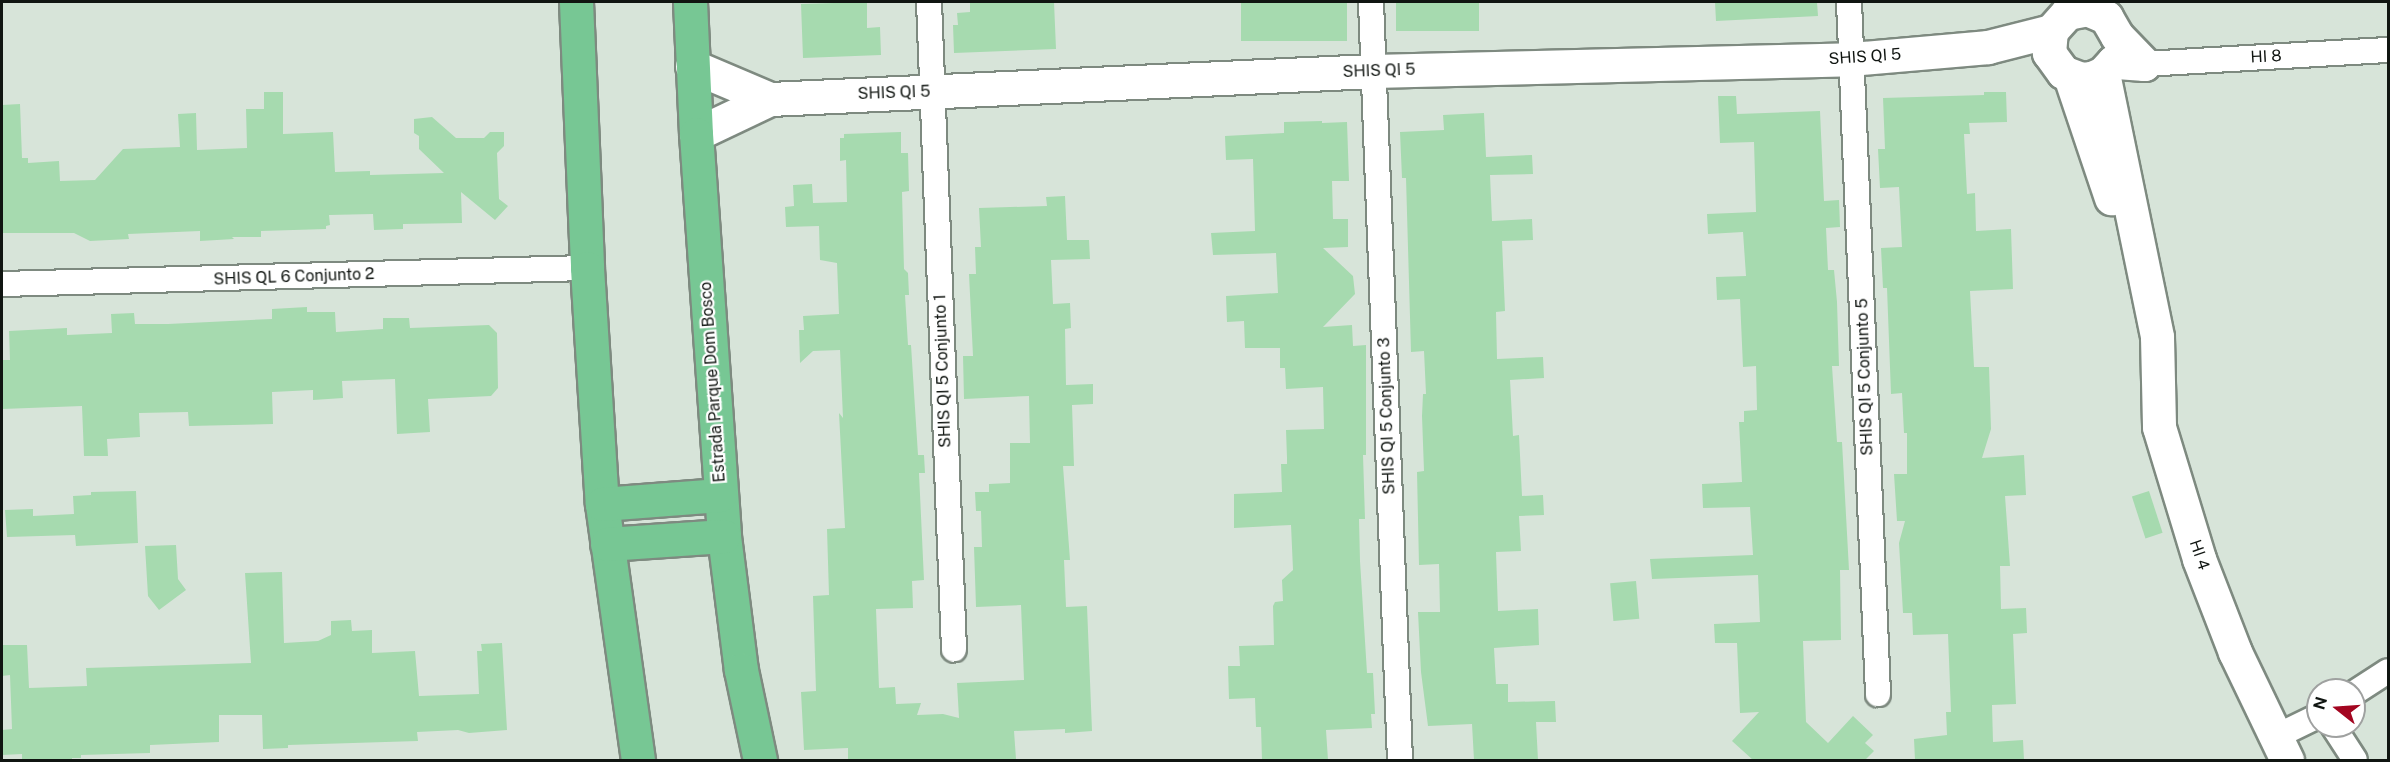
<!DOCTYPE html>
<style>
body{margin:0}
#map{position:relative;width:2390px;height:762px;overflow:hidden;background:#d7e4d9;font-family:"Public Sans",sans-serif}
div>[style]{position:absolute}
.building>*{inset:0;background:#a6daaf;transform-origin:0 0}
.roads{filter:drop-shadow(2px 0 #7e8a80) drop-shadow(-2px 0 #7e8a80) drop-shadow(0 2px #7e8a80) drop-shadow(0 -2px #7e8a80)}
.street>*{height:24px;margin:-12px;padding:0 12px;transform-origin:12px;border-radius:12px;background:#fff}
.secondary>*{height:33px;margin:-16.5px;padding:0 16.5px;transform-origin:16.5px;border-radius:16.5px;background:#fff}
.primary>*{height:33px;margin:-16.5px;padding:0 16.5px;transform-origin:16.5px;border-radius:16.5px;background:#77c794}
span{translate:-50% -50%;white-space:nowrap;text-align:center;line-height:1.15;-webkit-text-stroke:4.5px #fff;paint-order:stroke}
.street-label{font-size:16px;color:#101511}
.frame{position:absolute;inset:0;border:3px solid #101511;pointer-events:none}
.north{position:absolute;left:2306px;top:678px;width:60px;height:60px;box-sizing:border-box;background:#fff;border:2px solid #9fa1a0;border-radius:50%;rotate:287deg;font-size:16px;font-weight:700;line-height:24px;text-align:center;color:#101511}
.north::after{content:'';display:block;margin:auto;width:21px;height:27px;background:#a30520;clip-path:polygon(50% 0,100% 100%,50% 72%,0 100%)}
</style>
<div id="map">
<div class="building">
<i style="clip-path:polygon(867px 2px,867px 28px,880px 27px,881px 55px,803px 58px,801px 4px)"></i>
<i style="clip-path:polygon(970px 2px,1054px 2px,1056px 49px,954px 53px,953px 25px,958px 25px,957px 13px,970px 12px)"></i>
<i style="left:1241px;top:2px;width:106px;height:39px"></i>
<i style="left:1396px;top:2px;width:83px;height:29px"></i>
<i style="clip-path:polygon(1715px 2px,1817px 2px,1818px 16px,1716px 21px)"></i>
<i style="clip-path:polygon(264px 92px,283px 92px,283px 134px,333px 132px,335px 172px,370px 171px,370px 175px,444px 173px,419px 149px,419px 136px,414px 133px,414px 119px,432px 117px,456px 138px,484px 138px,490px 132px,504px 132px,504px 146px,497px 153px,499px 199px,508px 206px,495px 220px,461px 192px,462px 223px,403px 224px,403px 229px,374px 230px,373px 214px,329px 215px,330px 225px,326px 226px,326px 229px,261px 231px,261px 237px,232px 237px,234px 239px,200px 241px,200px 231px,128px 234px,129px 239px,90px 241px,74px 233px,2px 233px,2px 105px,20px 104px,22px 158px,28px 158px,28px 163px,59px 161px,60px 181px,95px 180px,123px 149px,180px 147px,178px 114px,196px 113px,197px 150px,247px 148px,246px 109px,264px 109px)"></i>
<i style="clip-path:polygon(1984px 92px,2006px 92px,2007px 122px,1969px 123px,1970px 134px,1964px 134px,1967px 194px,1975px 193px,1976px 231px,2011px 229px,2013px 289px,1970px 291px,1974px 367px,1989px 367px,1991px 429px,1982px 458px,2024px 455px,2026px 495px,2005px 496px,2010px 566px,2000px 566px,2001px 609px,2026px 608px,2027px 633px,2013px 634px,2016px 704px,1992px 705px,1993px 742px,2023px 740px,2024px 760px,1915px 760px,1914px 739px,1947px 735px,1946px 712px,1951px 712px,1948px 634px,1913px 635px,1912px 613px,1903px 613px,1899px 543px,1905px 521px,1897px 521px,1894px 474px,1907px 474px,1907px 433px,1904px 433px,1902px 393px,1891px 394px,1887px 288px,1883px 288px,1881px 248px,1902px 247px,1899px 187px,1880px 188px,1878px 149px,1885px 149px,1883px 98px,1984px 95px)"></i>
<i style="clip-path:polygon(1718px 96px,1736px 96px,1737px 114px,1820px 111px,1824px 201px,1839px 200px,1840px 227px,1826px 228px,1828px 270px,1834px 270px,1837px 302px,1839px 366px,1832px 366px,1837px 442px,1842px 442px,1849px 570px,1840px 570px,1841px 640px,1803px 641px,1806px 722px,1828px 743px,1853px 716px,1873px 735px,1865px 743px,1874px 751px,1865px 760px,1753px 760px,1732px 741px,1759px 712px,1740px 713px,1737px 643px,1715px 643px,1714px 624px,1760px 622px,1758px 575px,1652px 579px,1650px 559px,1753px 555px,1750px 507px,1703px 508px,1702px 484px,1742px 482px,1739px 422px,1744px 422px,1744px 411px,1757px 410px,1756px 366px,1743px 367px,1740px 299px,1717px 300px,1716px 277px,1746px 276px,1743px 232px,1708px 234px,1707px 214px,1756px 212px,1754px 142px,1720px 143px)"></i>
<i style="clip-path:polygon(1484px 113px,1486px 157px,1532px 155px,1533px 174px,1490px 175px,1492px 221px,1532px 219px,1533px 240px,1502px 241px,1505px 311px,1496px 312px,1497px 359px,1543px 357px,1544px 378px,1510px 380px,1513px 436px,1519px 435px,1522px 496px,1543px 495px,1544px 515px,1519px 516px,1521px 551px,1496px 552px,1498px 611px,1538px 609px,1539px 645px,1494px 648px,1496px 684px,1508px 684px,1508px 702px,1555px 701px,1556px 722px,1536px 722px,1538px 760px,1474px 760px,1472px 724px,1428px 726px,1421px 672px,1418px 612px,1440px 612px,1439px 564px,1419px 565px,1417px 472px,1424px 471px,1422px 416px,1423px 394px,1426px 394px,1424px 351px,1411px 352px,1406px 178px,1402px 178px,1400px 132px,1444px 130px,1443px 115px)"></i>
<i style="clip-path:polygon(1322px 121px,1322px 123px,1347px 122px,1349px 181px,1332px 181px,1333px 219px,1348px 219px,1348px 247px,1323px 248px,1353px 276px,1355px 294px,1323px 327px,1352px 325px,1353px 346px,1366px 345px,1366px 455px,1363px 455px,1365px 519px,1359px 519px,1360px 561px,1367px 673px,1373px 673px,1375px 714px,1371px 714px,1372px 728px,1326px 730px,1328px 760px,1262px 760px,1261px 727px,1256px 727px,1255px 698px,1229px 699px,1228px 666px,1240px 666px,1239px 646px,1274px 645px,1273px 606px,1275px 602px,1283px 601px,1282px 580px,1293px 570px,1291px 525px,1234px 528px,1234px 494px,1282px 492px,1281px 464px,1287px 464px,1287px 458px,1286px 430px,1324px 429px,1323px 387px,1286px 389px,1285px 368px,1280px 368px,1280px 348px,1245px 348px,1244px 321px,1227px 322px,1226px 296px,1278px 293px,1276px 253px,1213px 255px,1211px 233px,1255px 231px,1253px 159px,1226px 160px,1225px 136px,1284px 133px,1284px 122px)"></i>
<i style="clip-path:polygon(901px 132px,901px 153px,908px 153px,909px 191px,902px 192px,904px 269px,908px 273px,909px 295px,905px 295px,908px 345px,911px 345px,918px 455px,924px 455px,925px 473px,919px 473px,924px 580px,912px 581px,913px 608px,876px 609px,879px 688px,895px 687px,896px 704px,921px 703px,917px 715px,943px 714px,959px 718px,957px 683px,1024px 680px,1021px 605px,976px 607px,974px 547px,982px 547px,981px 511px,976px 511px,975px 492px,989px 492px,989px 484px,1010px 483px,1010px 443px,1030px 443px,1029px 396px,964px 399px,963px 356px,973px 356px,969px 274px,976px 274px,975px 247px,981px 247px,979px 208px,1047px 206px,1046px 197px,1065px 196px,1067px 240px,1089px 240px,1090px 259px,1051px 260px,1053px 304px,1070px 303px,1071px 328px,1065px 329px,1066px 385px,1093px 384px,1093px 404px,1072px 405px,1074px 466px,1063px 466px,1070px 560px,1064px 560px,1066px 607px,1087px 606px,1092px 731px,1065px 733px,1065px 729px,1014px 731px,1016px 759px,848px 760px,848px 748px,804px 750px,801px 692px,816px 691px,813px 596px,829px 595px,827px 529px,845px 528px,839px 413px,843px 418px,840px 350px,813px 351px,800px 363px,799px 330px,804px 330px,803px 316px,839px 314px,837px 263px,820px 260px,819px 226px,786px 227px,785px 207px,794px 206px,793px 185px,812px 184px,813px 203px,847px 202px,846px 160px,840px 161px,840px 138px,844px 138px,844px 134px)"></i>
<i style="clip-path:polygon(307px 307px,307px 312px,335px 312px,336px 332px,383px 329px,383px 318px,409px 318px,410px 328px,489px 325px,497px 333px,498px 388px,491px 396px,428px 399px,430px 432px,397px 434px,395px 379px,342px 381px,343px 398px,313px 400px,313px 390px,272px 392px,273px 424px,189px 426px,188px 412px,139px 413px,140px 437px,107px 439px,108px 456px,84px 456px,82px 406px,2px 409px,2px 360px,10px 360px,9px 331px,67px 328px,67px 335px,112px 333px,111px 314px,134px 313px,135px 324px,168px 324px,272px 319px,272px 309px)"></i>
<i style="clip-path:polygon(136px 491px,138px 543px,76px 546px,75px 535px,7px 537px,5px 510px,33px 509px,33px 516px,74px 514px,73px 496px,91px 495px,91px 492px)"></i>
<i style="left:2149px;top:491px;width:44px;height:18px;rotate:72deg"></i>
<i style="clip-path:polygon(176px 545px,178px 579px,186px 590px,159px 610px,148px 596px,145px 546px)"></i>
<i style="clip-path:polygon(282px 572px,284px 643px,318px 641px,331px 635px,331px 621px,351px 620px,352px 631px,372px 630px,372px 653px,415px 651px,419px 696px,479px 694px,477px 651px,482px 651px,481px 644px,502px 643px,507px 730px,469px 733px,458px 730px,417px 732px,418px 741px,288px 745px,288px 748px,263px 749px,262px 715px,219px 715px,219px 742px,150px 745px,150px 753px,81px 755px,81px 758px,72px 758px,72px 760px,22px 759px,22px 754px,2px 755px,2px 730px,12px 729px,10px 675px,2px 676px,2px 645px,27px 645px,29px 688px,87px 686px,86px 668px,251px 663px,245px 573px)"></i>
<i style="left:1636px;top:581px;width:38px;height:26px;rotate:85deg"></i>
</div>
<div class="roads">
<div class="street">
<i style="left:929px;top:2px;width:648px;rotate:87.79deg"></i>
<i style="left:1371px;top:2px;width:759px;rotate:87.81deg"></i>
<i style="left:1849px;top:2px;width:693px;rotate:87.6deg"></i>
<i style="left:2144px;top:64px;width:244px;rotate:-3.3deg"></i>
<i style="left:2px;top:284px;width:585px;rotate:-1.57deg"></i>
<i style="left:2354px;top:693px;width:40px;rotate:-32.9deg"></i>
<i style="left:2333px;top:726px;width:40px;rotate:57.1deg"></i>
<i style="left:2275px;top:737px;width:48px;rotate:-26deg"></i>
</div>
<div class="secondary">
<i style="left:2087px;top:9px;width:21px;rotate:23deg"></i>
<i style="left:2106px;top:17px;width:22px;rotate:60deg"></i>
<i style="left:2117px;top:36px;width:39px;rotate:46deg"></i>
<i style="left:2144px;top:64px;width:31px;rotate:-176deg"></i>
<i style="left:2113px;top:62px;width:15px;rotate:132deg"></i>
<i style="left:2103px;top:73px;width:12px;rotate:156deg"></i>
<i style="left:2092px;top:78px;width:11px;rotate:175deg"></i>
<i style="left:2081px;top:79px;width:19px;rotate:-159deg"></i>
<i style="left:2063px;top:72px;width:24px;rotate:-126deg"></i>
<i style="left:2049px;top:53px;width:22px;rotate:-85deg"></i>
<i style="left:2051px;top:31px;width:24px;rotate:-48deg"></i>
<i style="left:2067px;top:13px;width:20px;rotate:-11deg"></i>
<i style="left:692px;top:66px;width:85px;rotate:22.9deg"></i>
<i style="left:2103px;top:73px;width:269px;rotate:78.4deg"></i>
<i style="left:2157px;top:337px;width:90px;rotate:88.7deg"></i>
<i style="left:2159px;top:427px;width:138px;rotate:73.1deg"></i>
<i style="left:2199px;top:559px;width:100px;rotate:68.8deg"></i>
<i style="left:2235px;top:652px;width:120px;rotate:64.3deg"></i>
<i style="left:2070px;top:76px;width:129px;rotate:71.4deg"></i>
<i style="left:696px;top:134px;width:82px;rotate:-25.3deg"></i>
<i style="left:770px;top:99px;width:604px;rotate:-2.66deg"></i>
<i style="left:1373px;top:71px;width:478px;rotate:-1.4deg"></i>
<i style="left:1851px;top:59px;width:138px;rotate:-5deg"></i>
<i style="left:1988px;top:47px;width:65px;rotate:-14.3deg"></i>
</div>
<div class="primary">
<i style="left:576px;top:2px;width:266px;rotate:87.6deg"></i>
<i style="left:587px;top:268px;width:236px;rotate:86.4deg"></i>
<i style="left:602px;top:504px;width:259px;rotate:82deg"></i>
<i style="left:690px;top:2px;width:132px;rotate:87.4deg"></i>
<i style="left:696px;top:134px;width:403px;rotate:86deg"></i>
<i style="left:724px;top:536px;width:135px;rotate:82.8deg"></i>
<i style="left:741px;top:670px;width:92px;rotate:78.1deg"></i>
<i style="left:602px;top:504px;width:118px;rotate:-4.4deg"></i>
<i style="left:607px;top:544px;width:117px;rotate:-3.9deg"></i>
</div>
</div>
<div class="street-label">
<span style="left:1865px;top:57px;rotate:-4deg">SHIS QI 5</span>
<span style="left:2266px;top:57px;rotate:-3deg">HI 8</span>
<span style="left:1379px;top:71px;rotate:-2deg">SHIS QI 5</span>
<span style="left:894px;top:93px;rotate:-2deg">SHIS QI 5</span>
<span style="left:294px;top:277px;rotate:-2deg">SHIS QL 6 Conjunto 2</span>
<span style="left:943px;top:371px;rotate:-92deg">SHIS QI 5 Conjunto 1</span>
<span style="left:1865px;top:377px;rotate:-92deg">SHIS QI 5 Conjunto 5</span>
<span style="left:713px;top:382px;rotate:-94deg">Estrada Parque Dom Bosco</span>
<span style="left:1387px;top:416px;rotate:-92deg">SHIS QI 5 Conjunto 3</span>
<span style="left:2199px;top:555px;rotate:71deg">HI 4</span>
</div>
<div class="frame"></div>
<div class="north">N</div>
</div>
